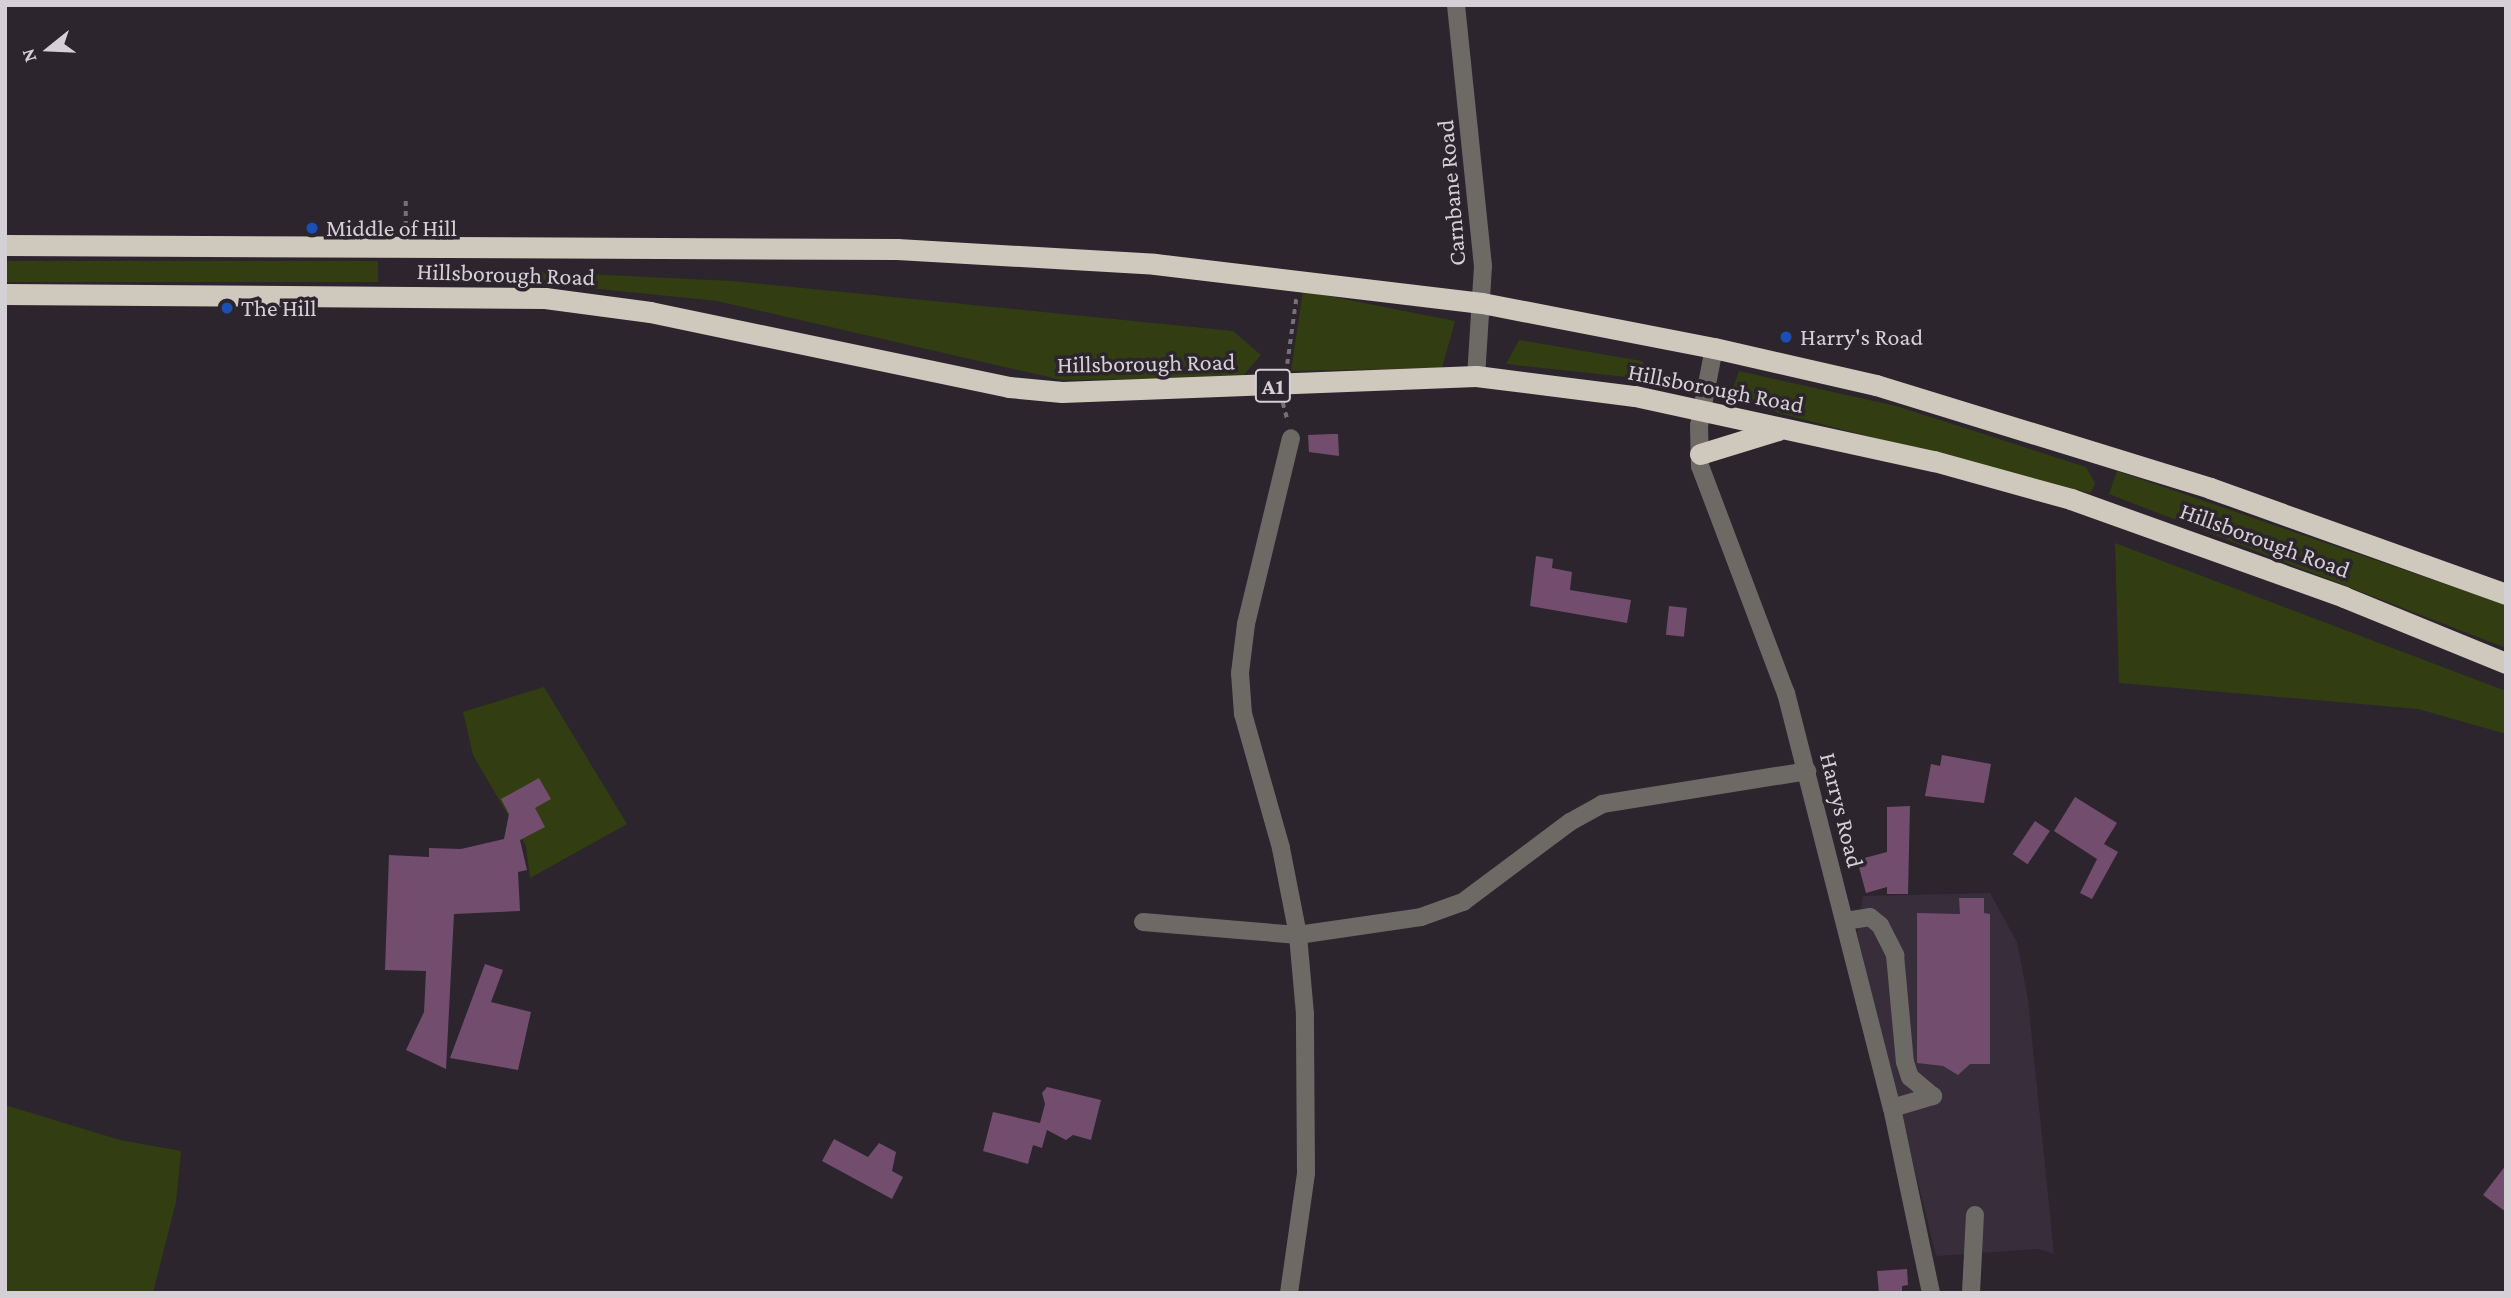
<!DOCTYPE html>
<style>
body{margin:0}
#map{position:relative;width:2511px;height:1298px;overflow:hidden;background:#2c252d;font-family:"Crimson Pro",serif}
div>[style]{position:absolute}
.built>*{inset:0;background:#382d3a}
.green>*{inset:0;background:#323e11;transform-origin:0 0}
.building>*{inset:0;background:#734d6e;transform-origin:0 0}
.path>*{height:3.5px;margin-top:-1.75px;transform-origin:0;background:repeating-linear-gradient(90deg,#767077 0 5px,transparent 0 10px)}
.minor>*{height:18px;margin:-9px;padding:0 9px;transform-origin:9px;border-radius:9px;background:#6d6a66}
.highway>*{height:21px;margin:-10.5px;padding:0 10.5px;transform-origin:10.5px;border-radius:10.5px;background:#cfc8bd}
.dots>*{width:19px;height:19px;translate:-50% -50%;box-sizing:border-box;border:4px solid #2c252d;border-radius:50%}
span{translate:-50% -50%;white-space:nowrap;text-align:center;line-height:1.15;-webkit-text-stroke:7px #2c252d;paint-order:stroke}
.shield-label span{padding:2px 5px;background:#2c252d;border:2px solid;border-radius:5px;-webkit-text-stroke-width:0}
.shield-label{font-size:23px;color:#d5d0d6;font-weight:700}
.street-label{font-size:24px;color:#d5d0d6}
.poi-label{font-size:24px;color:#d5d0d6}
.left{translate:0 -50%;text-align:left}
.frame{position:absolute;inset:0;border:7px solid #d5d0d6;pointer-events:none}
.north{position:absolute;left:14px;top:14px;width:70px;height:70px;-webkit-text-stroke:5px #2c252d;paint-order:stroke;rotate:252deg;font-size:19px;font-weight:700;line-height:28px;text-align:center;color:#d5d0d6}
.north::after{content:'';display:block;margin:auto;width:24px;height:32px;background:#d5d0d6;clip-path:polygon(50% 0,100% 100%,50% 72%,0 100%)}
</style>
<div id="map">
<div class="built">
<i style="clip-path:polygon(1990px 893px,2017px 942px,2028px 1000px,2054px 1254px,2038px 1249px,1936px 1256px,1857px 934px,1863px 896px)"></i>
</div>
<div class="green">
<i style="left:5px;top:261px;width:373px;height:21px"></i>
<i style="clip-path:polygon(420px 266px,732px 281px,1233px 331px,1261px 355px,1241px 378px,1062px 380px,717px 301px,541px 283px,424px 280px)"></i>
<i style="clip-path:polygon(1303px 291px,1455px 321px,1442px 368px,1291px 371px)"></i>
<i style="clip-path:polygon(1519px 340px,1642px 361px,1654px 380px,1506px 364px)"></i>
<i style="clip-path:polygon(1739px 371px,1896px 406px,2086px 467px,2095px 483px,2091px 493px,2067px 488px,1729px 400px)"></i>
<i style="clip-path:polygon(2117px 471px,2506px 605px,2506px 648px,2109px 494px)"></i>
<i style="clip-path:polygon(2115px 543px,2506px 691px,2506px 734px,2418px 709px,2119px 683px)"></i>
<i style="clip-path:polygon(544px 687px,627px 824px,530px 878px,526px 846px,473px 755px,463px 712px)"></i>
<i style="clip-path:polygon(5px 1105px,120px 1140px,181px 1151px,176px 1202px,153px 1293px,5px 1293px)"></i>
</div>
<div class="building">
<i style="clip-path:polygon(1332px 434px,1338px 434px,1339px 456px,1309px 452px,1308px 435px)"></i>
<i style="clip-path:polygon(1536px 556px,1553px 559px,1552px 568px,1572px 572px,1570px 590px,1631px 600px,1627px 623px,1530px 606px)"></i>
<i style="left:1669px;top:606px;width:18px;height:29px;rotate:6deg"></i>
<i style="clip-path:polygon(1942px 755px,1991px 764px,1984px 803px,1925px 796px,1931px 764px,1940px 766px)"></i>
<i style="clip-path:polygon(539px 778px,551px 799px,535px 808px,545px 827px,520px 840px,527px 870px,518px 872px,520px 911px,454px 914px,446px 1069px,406px 1050px,424px 1012px,426px 971px,385px 970px,389px 855px,429px 857px,429px 848px,461px 849px,504px 839px,509px 814px,501px 799px)"></i>
<i style="clip-path:polygon(2075px 797px,2117px 823px,2104px 844px,2118px 852px,2092px 899px,2080px 893px,2097px 859px,2054px 831px)"></i>
<i style="clip-path:polygon(1910px 806px,1908px 894px,1887px 894px,1887px 887px,1866px 893px,1857px 860px,1887px 852px,1887px 807px)"></i>
<i style="left:2035px;top:821px;width:18px;height:40px;rotate:34deg"></i>
<i style="clip-path:polygon(1959px 898px,1984px 898px,1984px 913px,1990px 914px,1990px 1064px,1970px 1064px,1958px 1075px,1943px 1066px,1917px 1063px,1917px 913px,1960px 914px)"></i>
<i style="clip-path:polygon(485px 964px,503px 970px,491px 1002px,531px 1012px,518px 1070px,450px 1058px)"></i>
<i style="clip-path:polygon(1047px 1087px,1101px 1100px,1091px 1140px,1073px 1135px,1066px 1140px,1047px 1130px,1042px 1148px,1033px 1145px,1028px 1164px,983px 1151px,993px 1112px,1040px 1123px,1045px 1104px,1042px 1093px)"></i>
<i style="clip-path:polygon(834px 1139px,868px 1157px,879px 1143px,896px 1152px,892px 1171px,903px 1177px,892px 1199px,822px 1161px)"></i>
<i style="clip-path:polygon(2506px 1165px,2506px 1212px,2483px 1195px)"></i>
<i style="clip-path:polygon(1907px 1269px,1908px 1285px,1902px 1286px,1902px 1293px,1879px 1293px,1877px 1271px)"></i>
</div>
<div class="path">
<i style="left:406px;top:201px;width:27px;rotate:90deg"></i>
<i style="left:1287px;top:364px;width:66px;rotate:-82.1deg"></i>
<i style="left:1283px;top:403px;width:20px;rotate:75deg"></i>
</div>
<div class="minor">
<i style="left:1456px;top:5px;width:262px;rotate:84.1deg"></i>
<i style="left:1483px;top:266px;width:110px;rotate:93.6deg"></i>
<i style="left:1714px;top:348px;width:79px;rotate:100.9deg"></i>
<i style="left:1699px;top:426px;width:40px;rotate:88.6deg"></i>
<i style="left:1700px;top:466px;width:243px;rotate:69.3deg"></i>
<i style="left:1786px;top:693px;width:428px;rotate:75.7deg"></i>
<i style="left:1892px;top:1108px;width:189px;rotate:78.1deg"></i>
<i style="left:1845px;top:921px;width:25px;rotate:-9deg"></i>
<i style="left:1870px;top:917px;width:13px;rotate:39deg"></i>
<i style="left:1880px;top:925px;width:34px;rotate:63deg"></i>
<i style="left:1895px;top:955px;width:107px;rotate:84.7deg"></i>
<i style="left:1905px;top:1062px;width:16px;rotate:72deg"></i>
<i style="left:1910px;top:1077px;width:30px;rotate:40deg"></i>
<i style="left:1143px;top:922px;width:156px;rotate:4.8deg"></i>
<i style="left:1298px;top:935px;width:124px;rotate:-8.3deg"></i>
<i style="left:1421px;top:917px;width:45px;rotate:-19.7deg"></i>
<i style="left:1463px;top:902px;width:134px;rotate:-36.8deg"></i>
<i style="left:1570px;top:822px;width:37px;rotate:-29deg"></i>
<i style="left:1602px;top:804px;width:208px;rotate:-9.1deg"></i>
<i style="left:1892px;top:1108px;width:43px;rotate:-16.3deg"></i>
<i style="left:1289px;top:1293px;width:121px;rotate:-81.9deg"></i>
<i style="left:1306px;top:1173px;width:159px;rotate:-90.4deg"></i>
<i style="left:1305px;top:1014px;width:79px;rotate:-95.1deg"></i>
<i style="left:1298px;top:935px;width:89px;rotate:-101.1deg"></i>
<i style="left:1281px;top:848px;width:139px;rotate:-105.8deg"></i>
<i style="left:1243px;top:714px;width:41px;rotate:-94.2deg"></i>
<i style="left:1240px;top:673px;width:49px;rotate:-83deg"></i>
<i style="left:1246px;top:624px;width:191px;rotate:-76.4deg"></i>
<i style="left:1971px;top:1293px;width:78px;rotate:-87.1deg"></i>
</div>
<div class="highway">
<i style="left:5px;top:245px;width:892px;rotate:0.26deg"></i>
<i style="left:897px;top:249px;width:258px;rotate:3.3deg"></i>
<i style="left:1155px;top:264px;width:329px;rotate:6.8deg"></i>
<i style="left:1482px;top:303px;width:236px;rotate:11deg"></i>
<i style="left:1714px;top:348px;width:166px;rotate:12.9deg"></i>
<i style="left:1876px;top:385px;width:350px;rotate:17.1deg"></i>
<i style="left:2210px;top:488px;width:314px;rotate:19.7deg"></i>
<i style="left:5px;top:294px;width:540px;rotate:0.42deg"></i>
<i style="left:545px;top:298px;width:106px;rotate:7.6deg"></i>
<i style="left:650px;top:312px;width:367px;rotate:11.8deg"></i>
<i style="left:1009px;top:387px;width:53px;rotate:5.4deg"></i>
<i style="left:1062px;top:392px;width:414px;rotate:-2.2deg"></i>
<i style="left:1476px;top:376px;width:160px;rotate:7.2deg"></i>
<i style="left:1635px;top:396px;width:306px;rotate:12.3deg"></i>
<i style="left:1934px;top:461px;width:142px;rotate:15.5deg"></i>
<i style="left:2071px;top:499px;width:290px;rotate:19.7deg"></i>
<i style="left:2344px;top:597px;width:175px;rotate:22.2deg"></i>
<i style="left:1700px;top:454px;width:82px;rotate:-17.1deg"></i>
</div>
<div class="dots">
<i style="left:312px;top:228px;background:#1a4fb4"></i>
<i style="left:227px;top:308px;background:#1a4fb4"></i>
<i style="left:1786px;top:337px;background:#1a4fb4"></i>
</div>
<div class="shield-label">
<span style="left:1273px;top:386px">A1</span>
</div>
<div class="street-label">
<span style="left:1451px;top:193px;rotate:-95deg">Carnbane Road</span>
<span style="left:506px;top:274px;rotate:2deg">Hillsborough Road</span>
<span style="left:1146px;top:363px;rotate:-1deg">Hillsborough Road</span>
<span style="left:1716px;top:388px;rotate:11deg">Hillsborough Road</span>
<span style="left:2265px;top:540px;rotate:20deg">Hillsborough Road</span>
<span style="left:1842px;top:810px;rotate:76deg">Harrys Road</span>
</div>
<div class="poi-label">
<span class="left" style="left:326px;top:228px">Middle of Hill</span>
<span class="left" style="left:241px;top:308px">The Hill</span>
<span class="left" style="left:1800px;top:337px">Harry's Road</span>
</div>
<div class="frame"></div>
<div class="north">N</div>
</div>
